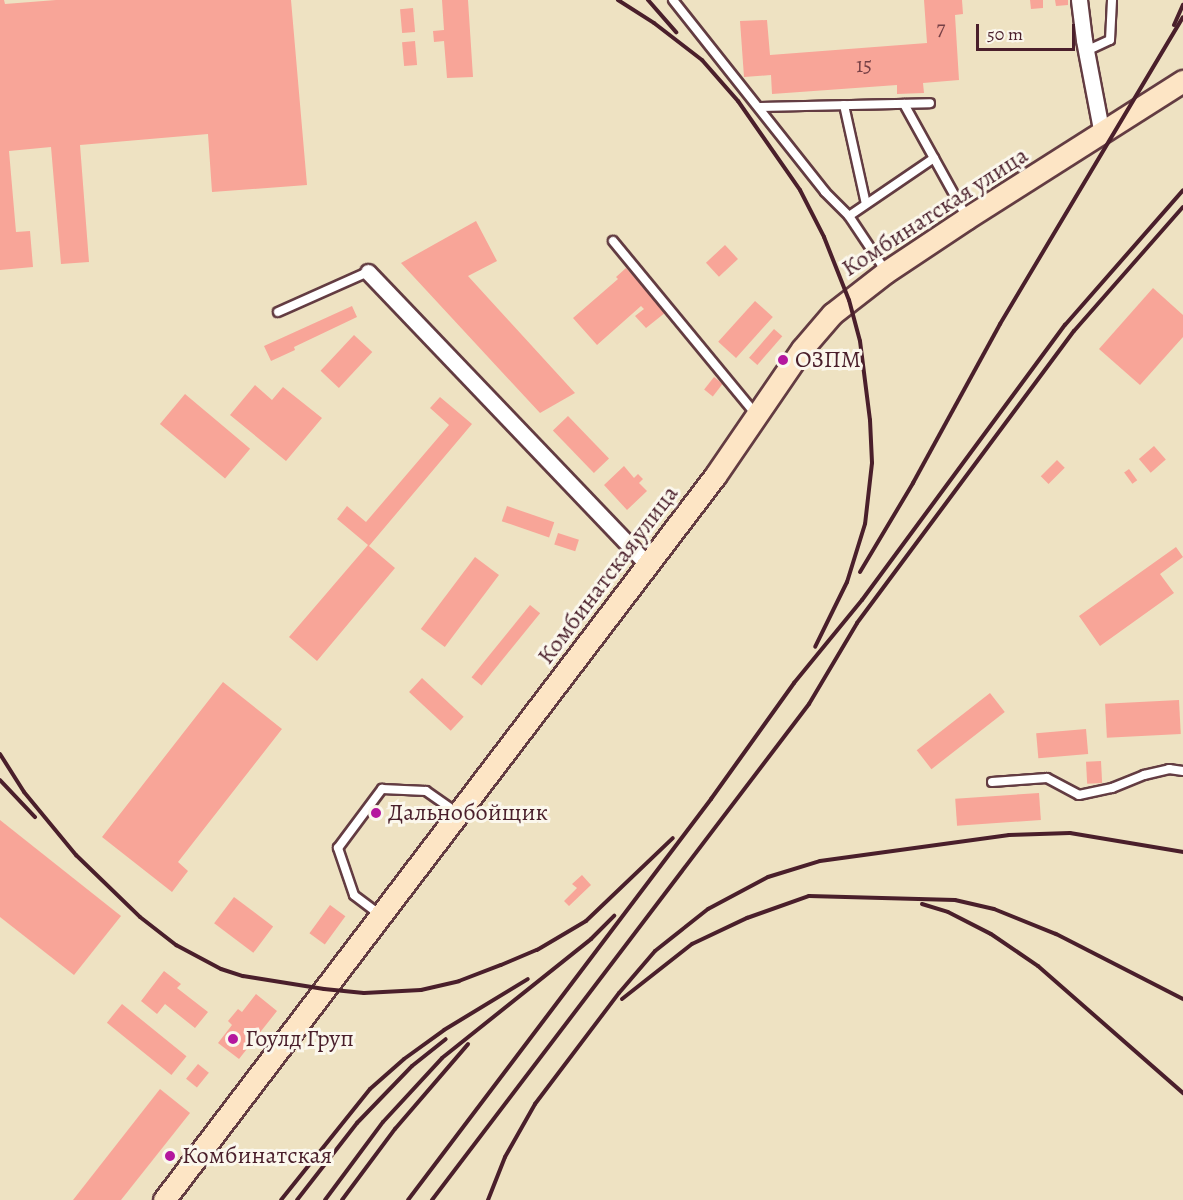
<!DOCTYPE html>
<meta charset="utf-8">
<style>
body{margin:0}
#map{position:relative;width:1183px;height:1200px;overflow:hidden;background:#eee2c2;font-family:Alegreya,serif}
div>[style]{position:absolute}
.building>*{inset:0;background:#f8a598;transform-origin:0 0}
.roads{filter:drop-shadow(2px 0 #633c42) drop-shadow(-2px 0 #633c42) drop-shadow(0 2px #633c42) drop-shadow(0 -2px #633c42)}
.lane>*{height:8px;margin:-4px;padding:0 4px;transform-origin:4px;border-radius:4px;background:#fff}
.street>*{height:15px;margin:-7.5px;padding:0 7.5px;transform-origin:7.5px;border-radius:7.5px;background:#fff}
.secondary>*{height:21px;margin:-10.5px;padding:0 10.5px;transform-origin:10.5px;border-radius:10.5px;background:#fde5c5}
.rail>*{height:4px;margin:-2px;padding:0 2px;transform-origin:2px;border-radius:2px;background:#4a1f2b}
.dots>*{width:16px;height:16px;translate:-50% -50%;box-sizing:border-box;border:3px solid #fbf7ec;border-radius:50%}
span{translate:-50% -50%;white-space:nowrap;text-align:center;line-height:1.15;-webkit-text-stroke:6px #fbf7ec;paint-order:stroke}
.number-label{font-size:21px;color:#764046}
.number-label span{-webkit-text-stroke-width:0}
.street-label{font-size:24px;color:#4a1f2b}
.poi-label{font-size:24px;color:#4a1f2b}
.left{translate:0 -50%;text-align:left}
.scale{position:absolute;left:976px;top:24px;width:99px;height:27px;box-sizing:border-box;border:3px solid #4a1f2b;border-top:0;padding-left:8px;font-size:18px;line-height:21px;white-space:nowrap;color:#4a1f2b;-webkit-text-stroke:4px #fbf7ec;paint-order:stroke}
</style>
<div id="map">
<div class="building">
<i style="clip-path:polygon(0 0,4px 0,5px 4px,56px 0,291px 0,307px 185px,212px 192px,208px 134px,80px 145px,89px 262px,61px 264px,51px 147px,9px 151px,16px 232px,30px 231px,33px 267px,0 270px)"></i>
<i style="clip-path:polygon(442px 0,468px 0,473px 77px,447px 78px,444px 41px,434px 42px,433px 31px,444px 30px)"></i>
<i style="clip-path:polygon(924px 0,962px 0,963px 14px,955px 15px,959px 80px,923px 83px,924px 93px,897px 94px,897px 85px,772px 94px,771px 75px,744px 77px,740px 21px,767px 20px,770px 55px,927px 43px)"></i>
<i style="clip-path:polygon(1030px 0,1043px 0,1043px 8px,1031px 9px)"></i>
<i style="clip-path:polygon(1055px 0,1068px 0,1068px 5px,1056px 6px)"></i>
<i style="left:413px;top:8px;width:24px;height:13px;rotate:85deg"></i>
<i style="left:415px;top:41px;width:24px;height:13px;rotate:85deg"></i>
<i style="left:1012px;top:159px;width:10px;height:14px;rotate:61deg"></i>
<i style="clip-path:polygon(476px 221px,497px 261px,468px 276px,575px 393px,540px 413px,401px 263px)"></i>
<i style="left:725px;top:245px;width:19px;height:26px;rotate:47deg"></i>
<i style="clip-path:polygon(626px 268px,666px 312px,646px 328px,635px 316px,644px 309px,641px 306px,597px 345px,573px 318px,618px 279px,616px 277px)"></i>
<i style="clip-path:polygon(1153px 288px,1183px 315px,1183px 337px,1140px 385px,1099px 349px)"></i>
<i style="left:755px;top:301px;width:24px;height:55px;rotate:42deg"></i>
<i style="clip-path:polygon(352px 306px,357px 317px,294px 347px,295px 350px,271px 361px,264px 346px)"></i>
<i style="left:774px;top:329px;width:11px;height:38px;rotate:41deg"></i>
<i style="left:354px;top:335px;width:25px;height:49px;rotate:43deg"></i>
<i style="left:714px;top:377px;width:11px;height:16px;rotate:38deg"></i>
<i style="clip-path:polygon(255px 385px,272px 400px,283px 387px,322px 418px,286px 461px,230px 415px)"></i>
<i style="left:185px;top:394px;width:85px;height:39px;rotate:40deg"></i>
<i style="clip-path:polygon(440px 397px,472px 424px,369px 546px,395px 568px,317px 661px,289px 637px,368px 545px,337px 519px,347px 506px,366px 522px,449px 425px,430px 408px)"></i>
<i style="left:568px;top:416px;width:59px;height:21px;rotate:46deg"></i>
<i style="left:1154px;top:446px;width:18px;height:20px;rotate:49deg"></i>
<i style="left:1057px;top:460px;width:11px;height:23px;rotate:45deg"></i>
<i style="clip-path:polygon(624px 466px,634px 478px,638px 474px,643px 479px,639px 483px,647px 491px,627px 510px,604px 485px)"></i>
<i style="left:1129px;top:469px;width:14px;height:6px;rotate:54deg"></i>
<i style="left:507px;top:506px;width:50px;height:16px;rotate:19deg"></i>
<i style="left:558px;top:533px;width:22px;height:12px;rotate:18deg"></i>
<i style="clip-path:polygon(1176px 547px,1183px 557px,1160px 574px,1174px 593px,1100px 646px,1079px 616px)"></i>
<i style="left:475px;top:557px;width:30px;height:90px;rotate:37deg"></i>
<i style="left:530px;top:605px;width:13px;height:93px;rotate:39deg"></i>
<i style="left:422px;top:678px;width:57px;height:19px;rotate:43deg"></i>
<i style="clip-path:polygon(223px 682px,282px 729px,178px 862px,188px 871px,172px 892px,102px 837px)"></i>
<i style="left:990px;top:693px;width:24px;height:93px;rotate:52deg"></i>
<i style="left:1179px;top:700px;width:34px;height:74px;rotate:87deg"></i>
<i style="left:1086px;top:729px;width:25px;height:50px;rotate:85deg"></i>
<i style="left:1101px;top:761px;width:22px;height:15px;rotate:87deg"></i>
<i style="left:1039px;top:793px;width:27px;height:84px;rotate:86deg"></i>
<i style="clip-path:polygon(0 820px,121px 916px,74px 975px,0 917px)"></i>
<i style="clip-path:polygon(582px 875px,591px 885px,569px 906px,564px 901px,577px 888px,572px 884px)"></i>
<i style="left:234px;top:897px;width:49px;height:33px;rotate:37deg"></i>
<i style="left:330px;top:905px;width:19px;height:35px;rotate:36deg"></i>
<i style="clip-path:polygon(164px 971px,181px 984px,177px 988px,208px 1012px,195px 1028px,165px 1004px,157px 1014px,141px 1001px)"></i>
<i style="clip-path:polygon(256px 994px,277px 1011px,239px 1059px,218px 1043px,232px 1025px,228px 1021px,238px 1009px,242px 1012px)"></i>
<i style="left:122px;top:1004px;width:83px;height:24px;rotate:39deg"></i>
<i style="left:198px;top:1064px;width:14px;height:19px;rotate:39deg"></i>
<i style="clip-path:polygon(160px 1089px,190px 1113px,121px 1200px,73px 1200px)"></i>
</div>
<div class="roads">
<div class="lane">
<i style="left:673px;top:0;width:245px;rotate:51.6deg"></i>
<i style="left:825px;top:192px;width:34px;rotate:45deg"></i>
<i style="left:849px;top:216px;width:65px;rotate:56.3deg"></i>
<i style="left:1086px;top:51px;width:26px;rotate:-25deg"></i>
<i style="left:1110px;top:40px;width:40px;rotate:-87.1deg"></i>
<i style="left:904px;top:104px;width:128px;rotate:61deg"></i>
<i style="left:844px;top:105px;width:101px;rotate:77.5deg"></i>
<i style="left:760px;top:107px;width:170px;rotate:-1.3deg"></i>
<i style="left:849px;top:216px;width:103px;rotate:-34.3deg"></i>
<i style="left:613px;top:241px;width:223px;rotate:50.5deg"></i>
<i style="left:278px;top:312px;width:98px;rotate:-24deg"></i>
<i style="left:992px;top:782px;width:55px;rotate:-4.2deg"></i>
<i style="left:1047px;top:778px;width:36px;rotate:28deg"></i>
<i style="left:1079px;top:795px;width:34px;rotate:-12deg"></i>
<i style="left:1112px;top:788px;width:35px;rotate:-22deg"></i>
<i style="left:1144px;top:775px;width:26px;rotate:-13deg"></i>
<i style="left:1169px;top:769px;width:14px;rotate:8deg"></i>
<i style="left:379px;top:914px;width:31px;rotate:-143deg"></i>
<i style="left:354px;top:895px;width:50px;rotate:-108.8deg"></i>
<i style="left:338px;top:848px;width:74px;rotate:-53.3deg"></i>
<i style="left:382px;top:789px;width:44px;rotate:2.6deg"></i>
<i style="left:426px;top:791px;width:38px;rotate:35deg"></i>
</div>
<div class="street">
<i style="left:1079px;top:0;width:40px;rotate:82.9deg"></i>
<i style="left:1084px;top:40px;width:96px;rotate:79.2deg"></i>
<i style="left:368px;top:272px;width:405px;rotate:46.3deg"></i>
</div>
<div class="secondary">
<i style="left:164px;top:1200px;width:910px;rotate:-52.73deg"></i>
<i style="left:715px;top:476px;width:154px;rotate:-55.6deg"></i>
<i style="left:802px;top:349px;width:46px;rotate:-49.4deg"></i>
<i style="left:832px;top:314px;width:68px;rotate:-37.9deg"></i>
<i style="left:886px;top:272px;width:97px;rotate:-33.7deg"></i>
<i style="left:967px;top:218px;width:256px;rotate:-32.4deg"></i>
</div>
</div>
<div class="rail">
<i style="left:618px;top:0;width:43px;rotate:32.6deg"></i>
<i style="left:654px;top:23px;width:61px;rotate:37.6deg"></i>
<i style="left:702px;top:60px;width:55px;rotate:48.7deg"></i>
<i style="left:738px;top:101px;width:108px;rotate:55.1deg"></i>
<i style="left:800px;top:190px;width:53px;rotate:62.9deg"></i>
<i style="left:824px;top:237px;width:68px;rotate:68.4deg"></i>
<i style="left:849px;top:300px;width:42px;rotate:75deg"></i>
<i style="left:860px;top:341px;width:80px;rotate:82.8deg"></i>
<i style="left:870px;top:420px;width:43px;rotate:87.3deg"></i>
<i style="left:872px;top:463px;width:61px;rotate:96.5deg"></i>
<i style="left:865px;top:524px;width:61px;rotate:107.2deg"></i>
<i style="left:847px;top:582px;width:72px;rotate:116.2deg"></i>
<i style="left:648px;top:0;width:43px;rotate:48.8deg"></i>
<i style="left:1174px;top:25px;width:22px;rotate:-66deg"></i>
<i style="left:860px;top:572px;width:104px;rotate:-59.2deg"></i>
<i style="left:913px;top:483px;width:181px;rotate:-61.3deg"></i>
<i style="left:1000px;top:324px;width:357px;rotate:-59.2deg"></i>
<i style="left:0;top:754px;width:45px;rotate:57.7deg"></i>
<i style="left:24px;top:792px;width:82px;rotate:50.5deg"></i>
<i style="left:76px;top:855px;width:89px;rotate:44.1deg"></i>
<i style="left:140px;top:917px;width:46px;rotate:37.9deg"></i>
<i style="left:176px;top:945px;width:51px;rotate:28.1deg"></i>
<i style="left:221px;top:969px;width:23px;rotate:18deg"></i>
<i style="left:243px;top:976px;width:82px;rotate:9.1deg"></i>
<i style="left:324px;top:989px;width:40px;rotate:5.7deg"></i>
<i style="left:364px;top:993px;width:57px;rotate:-3deg"></i>
<i style="left:421px;top:990px;width:39px;rotate:-13deg"></i>
<i style="left:459px;top:981px;width:45px;rotate:-20.9deg"></i>
<i style="left:501px;top:965px;width:39px;rotate:-23deg"></i>
<i style="left:537px;top:950px;width:57px;rotate:-30.6deg"></i>
<i style="left:586px;top:921px;width:120px;rotate:-43.7deg"></i>
<i style="left:0;top:780px;width:51px;rotate:46.6deg"></i>
<i style="left:922px;top:904px;width:27px;rotate:17deg"></i>
<i style="left:948px;top:912px;width:48px;rotate:27.1deg"></i>
<i style="left:991px;top:934px;width:57px;rotate:34.2deg"></i>
<i style="left:1038px;top:966px;width:193px;rotate:41.2deg"></i>
<i style="left:622px;top:999px;width:89px;rotate:-38.2deg"></i>
<i style="left:692px;top:944px;width:61px;rotate:-25.3deg"></i>
<i style="left:747px;top:918px;width:66px;rotate:-19.5deg"></i>
<i style="left:809px;top:896px;width:146px;rotate:1.6deg"></i>
<i style="left:955px;top:900px;width:40px;rotate:13deg"></i>
<i style="left:994px;top:909px;width:67px;rotate:22deg"></i>
<i style="left:1056px;top:934px;width:143px;rotate:27.1deg"></i>
<i style="left:281px;top:1200px;width:142px;rotate:-51.3deg"></i>
<i style="left:370px;top:1089px;width:45px;rotate:-41.4deg"></i>
<i style="left:404px;top:1059px;width:49px;rotate:-35.9deg"></i>
<i style="left:444px;top:1030px;width:98px;rotate:-31.3deg"></i>
<i style="left:297px;top:1200px;width:98px;rotate:-52.1deg"></i>
<i style="left:357px;top:1123px;width:79px;rotate:-46deg"></i>
<i style="left:412px;top:1066px;width:43px;rotate:-38.5deg"></i>
<i style="left:325px;top:1200px;width:97px;rotate:-53.4deg"></i>
<i style="left:383px;top:1122px;width:87px;rotate:-47.3deg"></i>
<i style="left:442px;top:1058px;width:191px;rotate:-38.6deg"></i>
<i style="left:591px;top:939px;width:33px;rotate:-45deg"></i>
<i style="left:342px;top:1200px;width:89px;rotate:-53.3deg"></i>
<i style="left:395px;top:1129px;width:112px;rotate:-49.3deg"></i>
<i style="left:408px;top:1200px;width:503px;rotate:-52.92deg"></i>
<i style="left:711px;top:799px;width:143px;rotate:-54.4deg"></i>
<i style="left:794px;top:683px;width:107px;rotate:-50.7deg"></i>
<i style="left:862px;top:600px;width:342px;rotate:-53.6deg"></i>
<i style="left:1065px;top:325px;width:179px;rotate:-48.8deg"></i>
<i style="left:432px;top:1200px;width:623px;rotate:-52.76deg"></i>
<i style="left:809px;top:704px;width:94px;rotate:-59.3deg"></i>
<i style="left:857px;top:623px;width:364px;rotate:-53.4deg"></i>
<i style="left:1074px;top:331px;width:165px;rotate:-48.7deg"></i>
<i style="left:488px;top:1200px;width:46px;rotate:-68.4deg"></i>
<i style="left:505px;top:1157px;width:61px;rotate:-60.5deg"></i>
<i style="left:535px;top:1104px;width:139px;rotate:-52.9deg"></i>
<i style="left:619px;top:993px;width:55px;rotate:-49.4deg"></i>
<i style="left:655px;top:951px;width:68px;rotate:-38.4deg"></i>
<i style="left:708px;top:909px;width:68px;rotate:-28.1deg"></i>
<i style="left:768px;top:877px;width:54px;rotate:-17.1deg"></i>
<i style="left:820px;top:861px;width:191px;rotate:-7.8deg"></i>
<i style="left:1009px;top:835px;width:61px;rotate:-1.9deg"></i>
<i style="left:1070px;top:833px;width:115px;rotate:9.5deg"></i>
</div>
<div class="dots">
<i style="left:783px;top:360px;background:#b5179e"></i>
<i style="left:376px;top:813px;background:#b5179e"></i>
<i style="left:233px;top:1039px;background:#b5179e"></i>
<i style="left:170px;top:1156px;background:#b5179e"></i>
</div>
<div class="number-label">
<span style="left:941px;top:28px">7</span>
<span style="left:864px;top:65px">15</span>
</div>
<div class="street-label">
<span style="left:935px;top:212px;rotate:-33deg">Комбинатская улица</span>
<span style="left:608px;top:575px;rotate:-53deg">Комбинатская улица</span>
</div>
<div class="poi-label">
<span class="left" style="left:795px;top:360px">ОЗПМ</span>
<span class="left" style="left:388px;top:813px">Дальнобойщик</span>
<span class="left" style="left:245px;top:1039px">Гоулд Груп</span>
<span class="left" style="left:182px;top:1156px">Комбинатская</span>
</div>
<div class="scale">50 m</div>
</div>
